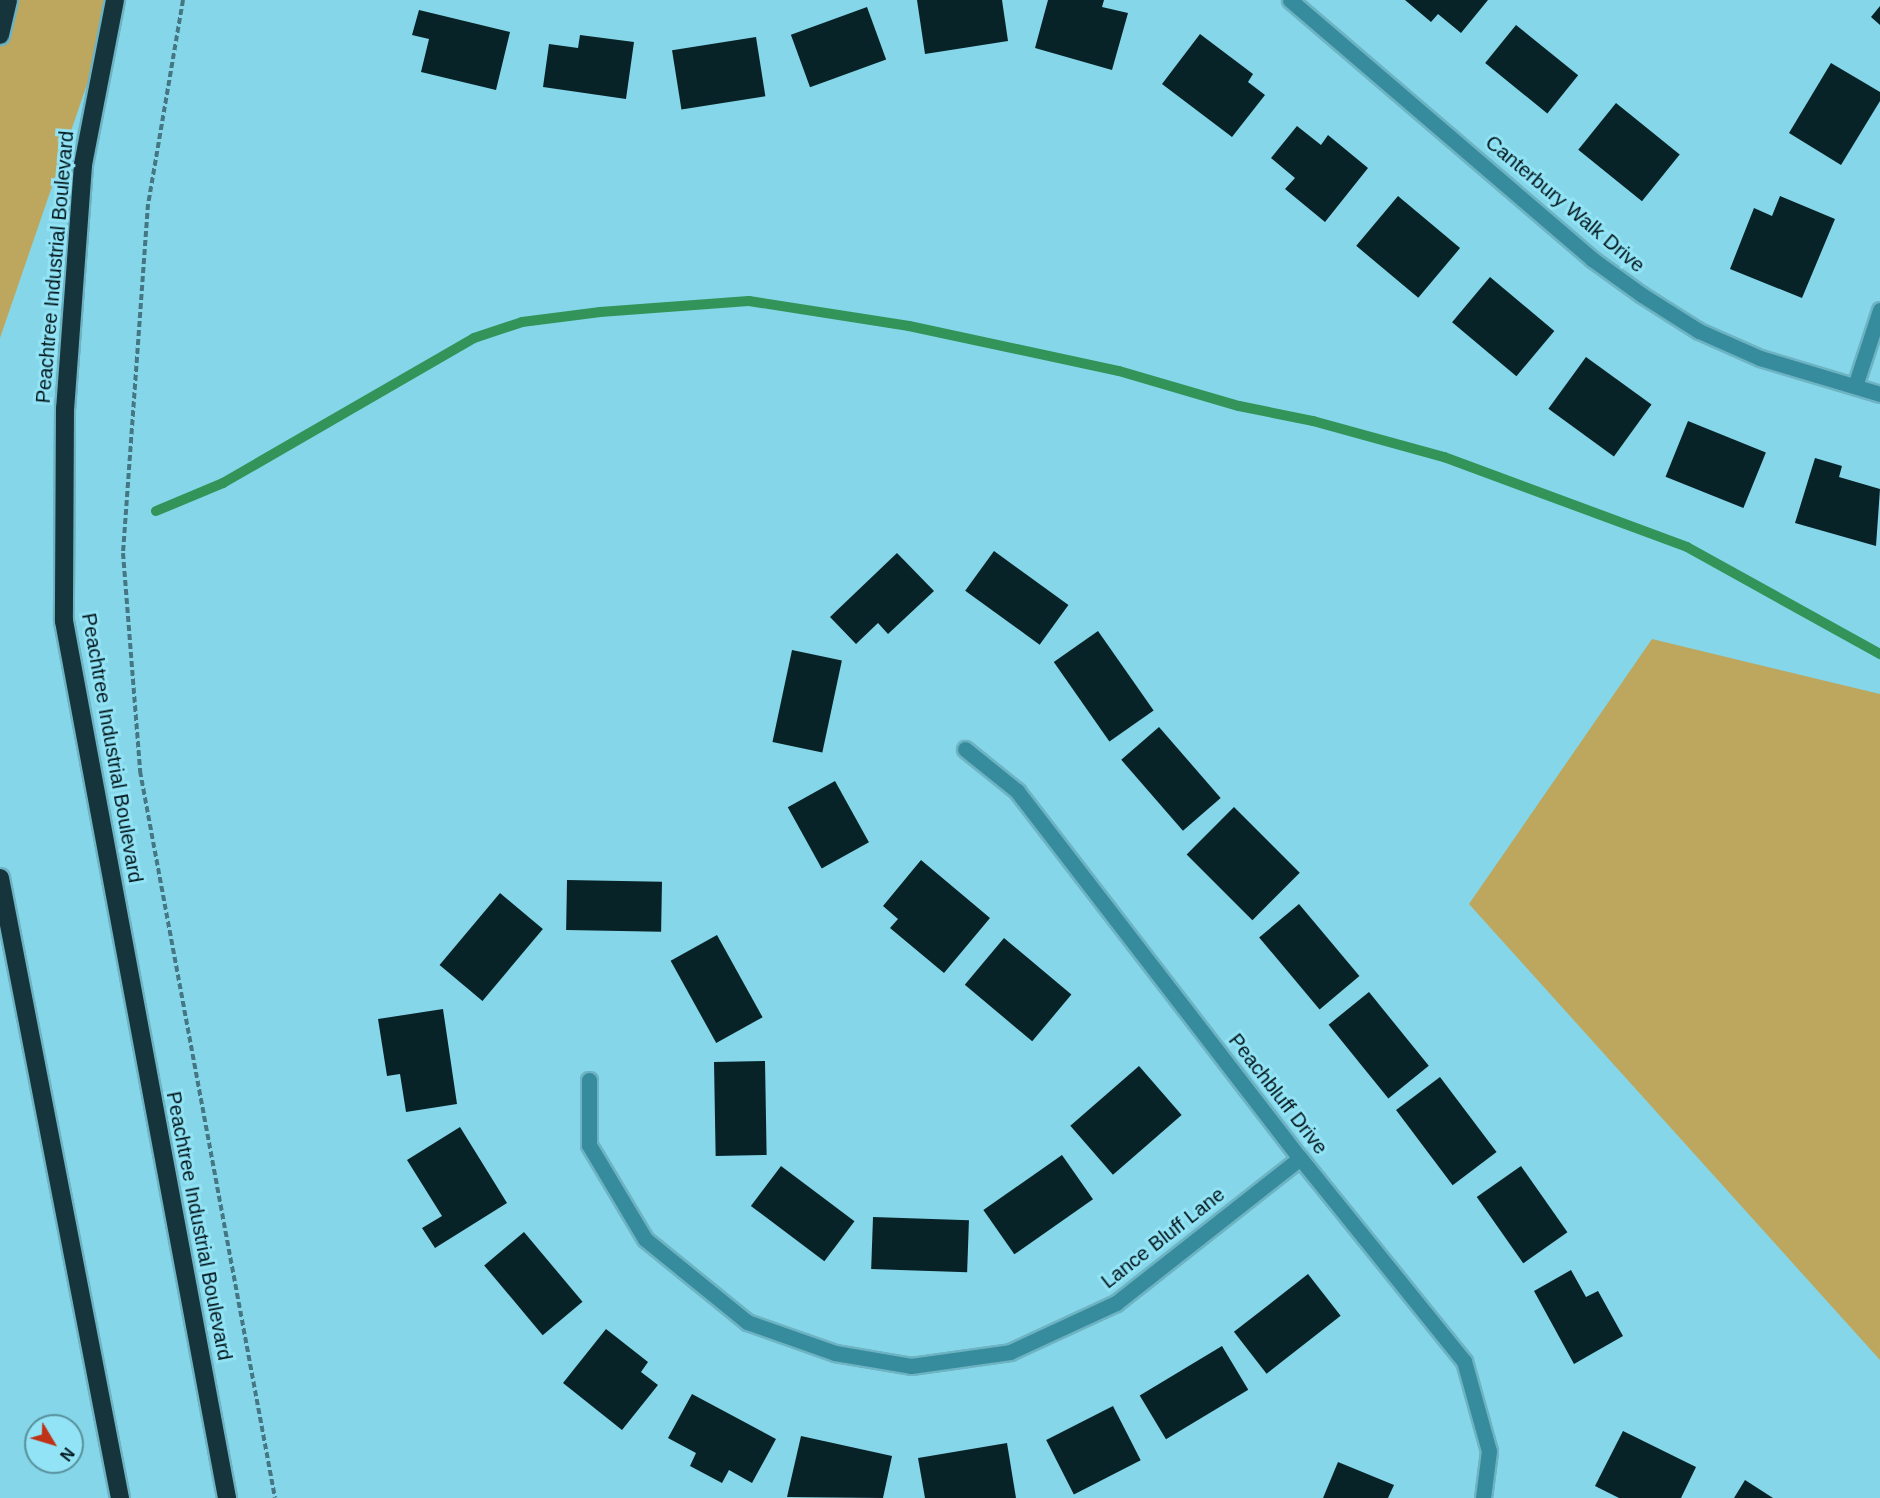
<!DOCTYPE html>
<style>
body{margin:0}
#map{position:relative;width:1880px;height:1498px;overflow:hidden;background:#85d6e8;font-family:Arial,sans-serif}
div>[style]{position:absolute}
.green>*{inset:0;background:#bda75e}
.stream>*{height:10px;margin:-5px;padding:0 5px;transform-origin:5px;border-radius:5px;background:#329458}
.building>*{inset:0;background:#082328;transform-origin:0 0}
.path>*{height:4px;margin-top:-2px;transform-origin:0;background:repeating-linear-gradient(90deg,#447783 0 6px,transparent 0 9px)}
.roads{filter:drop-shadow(2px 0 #6db3c3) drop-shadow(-2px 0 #6db3c3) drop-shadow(0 2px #6db3c3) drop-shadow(0 -2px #6db3c3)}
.street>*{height:15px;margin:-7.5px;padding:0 7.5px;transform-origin:7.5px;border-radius:7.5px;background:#368c9d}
.highway>*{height:18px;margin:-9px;padding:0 9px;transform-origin:9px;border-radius:9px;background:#16343b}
span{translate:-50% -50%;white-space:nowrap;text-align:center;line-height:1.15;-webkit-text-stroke:6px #92e3f5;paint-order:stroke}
.street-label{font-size:20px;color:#00151a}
.north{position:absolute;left:24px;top:1414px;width:60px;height:60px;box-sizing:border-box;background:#92e3f5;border:2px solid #58919d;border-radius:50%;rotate:128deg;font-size:16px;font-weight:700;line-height:24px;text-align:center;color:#00151a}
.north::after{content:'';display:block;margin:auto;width:21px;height:27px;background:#be3318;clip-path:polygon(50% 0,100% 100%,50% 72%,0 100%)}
</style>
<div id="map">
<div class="green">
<i style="clip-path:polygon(0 0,116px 0,0 338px)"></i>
<i style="clip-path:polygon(1652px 639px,1880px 694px,1880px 1360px,1469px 904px)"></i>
</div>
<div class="stream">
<i style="left:156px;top:511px;width:73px;rotate:-22.7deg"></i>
<i style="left:223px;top:483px;width:290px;rotate:-30deg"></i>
<i style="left:474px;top:338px;width:51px;rotate:-18.4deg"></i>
<i style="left:522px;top:322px;width:79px;rotate:-7.3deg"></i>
<i style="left:600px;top:312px;width:149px;rotate:-4.2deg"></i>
<i style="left:749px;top:301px;width:162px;rotate:8.9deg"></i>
<i style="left:909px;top:326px;width:215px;rotate:12.1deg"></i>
<i style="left:1119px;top:371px;width:125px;rotate:16.3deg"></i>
<i style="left:1239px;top:406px;width:76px;rotate:11.5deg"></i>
<i style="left:1313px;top:421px;width:136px;rotate:15.4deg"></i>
<i style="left:1444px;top:457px;width:259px;rotate:20.3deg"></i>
<i style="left:1687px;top:547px;width:221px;rotate:29deg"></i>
</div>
<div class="building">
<i style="clip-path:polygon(917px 0,1002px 0,1008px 41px,925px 54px)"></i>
<i style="clip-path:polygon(1048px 0,1104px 0,1102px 7px,1128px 13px,1112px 70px,1035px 48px)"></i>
<i style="clip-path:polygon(1405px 0,1488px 0,1461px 33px,1438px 14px,1431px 22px)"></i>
<i style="clip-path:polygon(1880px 6px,1880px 25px,1871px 17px)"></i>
<i style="left:867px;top:7px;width:56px;height:81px;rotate:70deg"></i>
<i style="clip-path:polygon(419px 10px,510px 32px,496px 90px,421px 72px,429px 39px,412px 35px)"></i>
<i style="left:1516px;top:25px;width:80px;height:49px;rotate:39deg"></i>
<i style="clip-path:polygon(1200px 34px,1253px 74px,1248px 82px,1265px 95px,1232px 137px,1162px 84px)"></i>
<i style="clip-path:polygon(580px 35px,634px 42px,626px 99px,543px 87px,549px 44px,578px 48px)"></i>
<i style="left:756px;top:37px;width:60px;height:85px;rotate:81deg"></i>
<i style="clip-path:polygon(1831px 63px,1880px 92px,1880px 101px,1841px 165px,1789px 133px)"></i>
<i style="left:1616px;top:103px;width:82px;height:60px;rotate:39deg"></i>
<i style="clip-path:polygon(1297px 126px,1321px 145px,1328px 135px,1368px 168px,1325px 222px,1285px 189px,1295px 178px,1271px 158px)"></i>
<i style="left:1398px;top:196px;width:81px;height:65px;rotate:40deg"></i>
<i style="clip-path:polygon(1780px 196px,1835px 219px,1802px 298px,1730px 269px,1754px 208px,1772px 216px)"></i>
<i style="left:1490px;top:277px;width:84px;height:59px;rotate:40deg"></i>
<i style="left:1586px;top:357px;width:81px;height:64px;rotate:36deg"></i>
<i style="left:1688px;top:421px;width:84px;height:60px;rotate:22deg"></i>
<i style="clip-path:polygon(1815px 458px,1842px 466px,1839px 477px,1880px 489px,1876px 546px,1795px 523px)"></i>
<i style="left:994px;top:551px;width:92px;height:49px;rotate:36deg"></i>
<i style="clip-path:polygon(897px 553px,934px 591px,888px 634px,878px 623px,856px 644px,830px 617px)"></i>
<i style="left:1098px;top:631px;width:97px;height:54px;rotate:55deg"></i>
<i style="left:792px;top:650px;width:51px;height:94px;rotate:12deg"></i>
<i style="left:1159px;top:727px;width:94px;height:50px;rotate:49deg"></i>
<i style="left:835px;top:781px;width:70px;height:54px;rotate:61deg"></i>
<i style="left:1234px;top:807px;width:93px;height:67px;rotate:45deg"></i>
<i style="clip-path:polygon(921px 860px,990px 918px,944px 973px,890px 928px,898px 919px,883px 906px)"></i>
<i style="left:567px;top:880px;width:95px;height:50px;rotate:1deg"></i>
<i style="left:500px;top:893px;width:56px;height:94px;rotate:40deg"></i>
<i style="left:1299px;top:904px;width:94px;height:52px;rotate:50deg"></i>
<i style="left:717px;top:935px;width:94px;height:53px;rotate:61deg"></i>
<i style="left:1004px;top:938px;width:88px;height:61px;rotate:40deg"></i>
<i style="left:1369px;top:992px;width:95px;height:52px;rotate:51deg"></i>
<i style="clip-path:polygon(443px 1009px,457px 1104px,406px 1112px,400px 1074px,387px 1076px,378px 1019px)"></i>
<i style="left:765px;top:1061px;width:94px;height:51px;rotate:89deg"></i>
<i style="left:1139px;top:1066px;width:65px;height:91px;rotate:49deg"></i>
<i style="left:1440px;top:1077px;width:94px;height:55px;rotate:53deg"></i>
<i style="clip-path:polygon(460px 1127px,507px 1203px,435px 1248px,422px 1228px,442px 1216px,407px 1160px)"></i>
<i style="left:1062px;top:1155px;width:54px;height:96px;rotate:55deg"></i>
<i style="left:781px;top:1166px;width:92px;height:50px;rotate:37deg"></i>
<i style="left:1521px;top:1166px;width:81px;height:54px;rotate:55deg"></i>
<i style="left:873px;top:1217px;width:96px;height:52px;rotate:2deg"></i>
<i style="left:524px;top:1232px;width:91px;height:52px;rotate:50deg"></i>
<i style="clip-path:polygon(1571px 1270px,1586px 1297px,1598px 1291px,1623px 1336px,1574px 1364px,1534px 1291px)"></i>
<i style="left:1308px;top:1274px;width:53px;height:94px;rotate:52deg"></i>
<i style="clip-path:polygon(606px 1329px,648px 1362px,641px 1372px,658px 1385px,622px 1430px,563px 1383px)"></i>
<i style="left:1222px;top:1346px;width:51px;height:96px;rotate:59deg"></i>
<i style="clip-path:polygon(692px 1394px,776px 1439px,752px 1483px,729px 1470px,722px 1483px,690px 1466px,696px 1453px,668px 1438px)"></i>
<i style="left:1113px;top:1406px;width:61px;height:75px;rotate:63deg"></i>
<i style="clip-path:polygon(1623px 1431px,1696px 1467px,1681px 1498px,1619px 1498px,1595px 1486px)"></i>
<i style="clip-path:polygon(801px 1436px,892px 1456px,883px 1498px,787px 1497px)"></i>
<i style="clip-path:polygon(1007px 1443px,1016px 1498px,925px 1498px,918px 1458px)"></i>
<i style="clip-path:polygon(1338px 1462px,1394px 1485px,1388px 1498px,1323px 1498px)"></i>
<i style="clip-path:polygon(1745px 1480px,1773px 1498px,1734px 1498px)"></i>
</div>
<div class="path">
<i style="left:183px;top:0;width:207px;rotate:99.7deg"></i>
<i style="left:148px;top:204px;width:350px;rotate:94.1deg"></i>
<i style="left:123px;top:553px;width:219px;rotate:85.5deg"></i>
<i style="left:140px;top:771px;width:739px;rotate:79.48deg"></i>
</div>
<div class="roads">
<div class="street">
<i style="left:1290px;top:0;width:398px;rotate:40.6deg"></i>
<i style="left:1592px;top:259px;width:62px;rotate:35.8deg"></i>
<i style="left:1642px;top:295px;width:67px;rotate:32.3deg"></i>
<i style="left:1699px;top:331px;width:67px;rotate:23.9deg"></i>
<i style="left:1760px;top:358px;width:125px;rotate:16.7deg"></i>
<i style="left:1855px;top:386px;width:80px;rotate:-71.8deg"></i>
<i style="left:965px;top:749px;width:67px;rotate:38.9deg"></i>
<i style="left:1017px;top:791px;width:463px;rotate:52.4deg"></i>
<i style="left:1300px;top:1158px;width:261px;rotate:51.1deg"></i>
<i style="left:1464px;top:1361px;width:93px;rotate:74.5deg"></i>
<i style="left:1489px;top:1451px;width:47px;rotate:97.3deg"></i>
<i style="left:589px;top:1080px;width:65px;rotate:90deg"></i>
<i style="left:589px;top:1145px;width:109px;rotate:59.2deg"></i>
<i style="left:645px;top:1239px;width:132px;rotate:39.1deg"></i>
<i style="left:747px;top:1322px;width:93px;rotate:19.4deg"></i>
<i style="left:835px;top:1353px;width:77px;rotate:9.7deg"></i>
<i style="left:911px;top:1366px;width:100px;rotate:-8deg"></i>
<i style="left:1010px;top:1352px;width:117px;rotate:-24.8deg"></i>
<i style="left:1116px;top:1303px;width:234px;rotate:-38.2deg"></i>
</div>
<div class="highway">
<i style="left:115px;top:0;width:168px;rotate:101deg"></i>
<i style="left:83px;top:165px;width:244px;rotate:94.2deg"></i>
<i style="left:65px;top:408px;width:213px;rotate:90.3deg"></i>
<i style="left:64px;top:621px;width:892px;rotate:79.47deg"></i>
<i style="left:0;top:35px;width:36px;rotate:-77deg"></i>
<i style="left:0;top:878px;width:632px;rotate:79.05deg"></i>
</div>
</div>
<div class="street-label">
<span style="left:1565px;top:204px;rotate:40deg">Canterbury Walk Drive</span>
<span style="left:55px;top:267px;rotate:-85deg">Peachtree Industrial Boulevard</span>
<span style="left:112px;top:748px;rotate:80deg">Peachtree Industrial Boulevard</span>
<span style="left:1278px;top:1094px;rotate:52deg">Peachbluff Drive</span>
<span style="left:199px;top:1226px;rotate:79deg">Peachtree Industrial Boulevard</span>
<span style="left:1163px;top:1238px;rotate:-38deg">Lance Bluff Lane</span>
</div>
<div class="north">N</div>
</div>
